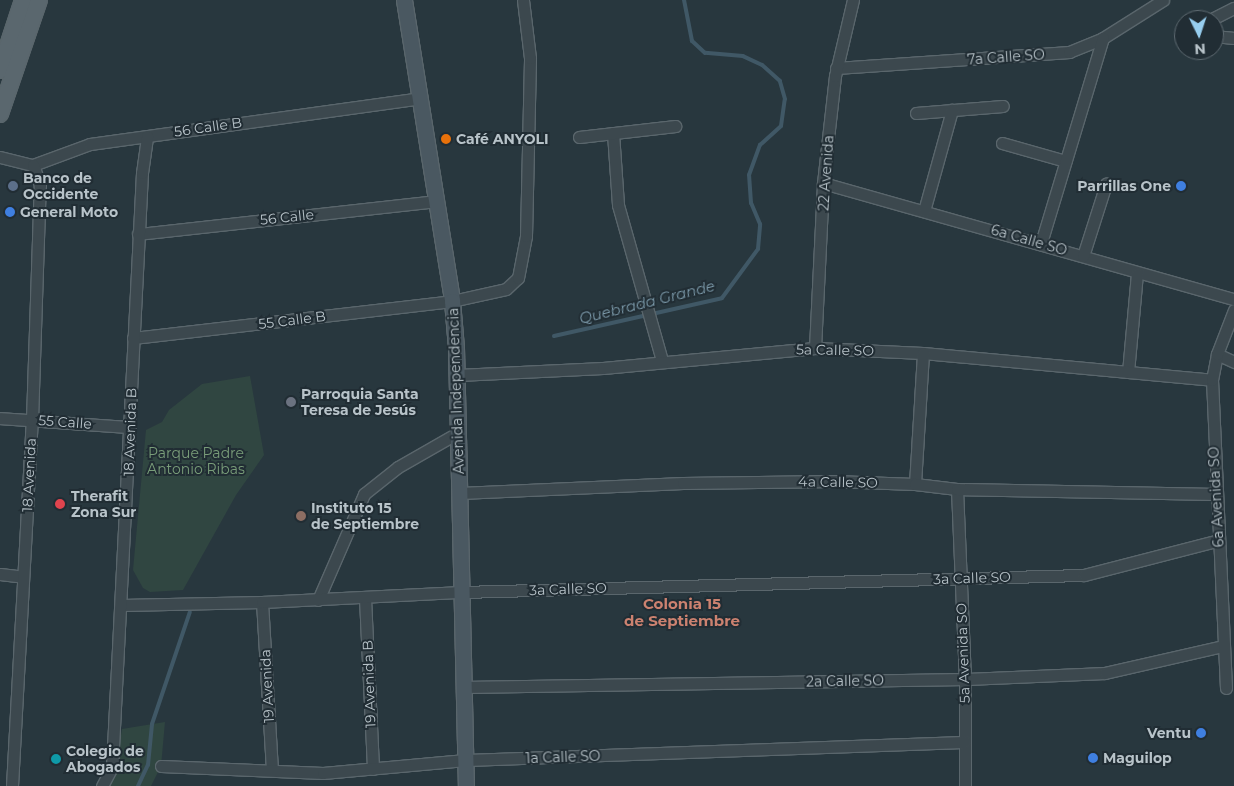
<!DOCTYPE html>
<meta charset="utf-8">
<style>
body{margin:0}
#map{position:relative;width:1234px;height:786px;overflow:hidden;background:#28373e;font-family:Montserrat,sans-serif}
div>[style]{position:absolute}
.green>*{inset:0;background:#304641}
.stream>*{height:4px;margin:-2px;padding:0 2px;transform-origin:2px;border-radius:2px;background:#405866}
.roads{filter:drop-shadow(1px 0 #5a666c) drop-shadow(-1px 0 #5a666c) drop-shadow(0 1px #5a666c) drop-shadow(0 -1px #5a666c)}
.street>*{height:11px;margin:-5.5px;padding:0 5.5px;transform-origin:5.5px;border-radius:5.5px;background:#3c484e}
.secondary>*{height:15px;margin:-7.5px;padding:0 7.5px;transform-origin:7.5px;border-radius:7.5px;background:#4a5861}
.primary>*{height:16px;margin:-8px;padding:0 8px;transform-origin:8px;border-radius:8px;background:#5a676e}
.dots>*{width:14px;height:14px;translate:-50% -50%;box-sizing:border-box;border:2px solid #212d34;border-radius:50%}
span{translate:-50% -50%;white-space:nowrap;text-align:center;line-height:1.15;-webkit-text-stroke:4px #212d34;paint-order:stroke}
.street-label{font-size:14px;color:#b8c3c9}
.poi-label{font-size:14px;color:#b8c3c9;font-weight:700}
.left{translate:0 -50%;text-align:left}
.right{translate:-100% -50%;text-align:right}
.park-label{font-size:14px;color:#799d79}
.water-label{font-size:15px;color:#7c9aaa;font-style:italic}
.neighbourhood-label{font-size:15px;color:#cc8270;font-weight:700}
.north{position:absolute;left:1174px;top:10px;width:50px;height:50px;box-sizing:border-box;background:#212d34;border:1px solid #5d6970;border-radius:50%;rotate:176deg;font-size:14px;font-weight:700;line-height:20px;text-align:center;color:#b8c3c9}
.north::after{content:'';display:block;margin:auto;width:18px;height:22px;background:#97ceef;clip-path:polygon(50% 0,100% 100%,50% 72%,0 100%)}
</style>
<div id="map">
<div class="green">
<i style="clip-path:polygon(250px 376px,264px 455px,236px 495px,183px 590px,150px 592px,143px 588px,133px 570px,146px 430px,162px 422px,169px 410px,202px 384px)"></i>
<i style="clip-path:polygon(165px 722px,161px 766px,151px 786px,107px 786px,115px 773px,122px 729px)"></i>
</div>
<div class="stream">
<i style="left:554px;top:336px;width:172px;rotate:-12.7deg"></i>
<i style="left:722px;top:298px;width:61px;rotate:-53.7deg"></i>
<i style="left:758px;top:249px;width:25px;rotate:-85deg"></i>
<i style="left:760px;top:224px;width:23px;rotate:-113deg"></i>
<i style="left:751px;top:203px;width:28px;rotate:-94deg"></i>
<i style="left:749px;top:175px;width:32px;rotate:-70deg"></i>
<i style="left:760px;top:145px;width:28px;rotate:-42deg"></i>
<i style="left:781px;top:126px;width:27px;rotate:-82deg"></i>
<i style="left:785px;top:99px;width:19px;rotate:-106deg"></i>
<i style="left:780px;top:81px;width:24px;rotate:-138deg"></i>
<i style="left:762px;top:65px;width:21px;rotate:-155deg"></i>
<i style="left:743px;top:56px;width:38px;rotate:-175deg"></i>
<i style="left:705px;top:53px;width:18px;rotate:-137deg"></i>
<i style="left:692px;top:41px;width:42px;rotate:-101deg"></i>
<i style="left:138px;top:786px;width:23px;rotate:-65deg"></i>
<i style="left:148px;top:765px;width:41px;rotate:-84.4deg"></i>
<i style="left:152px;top:724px;width:118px;rotate:-71.3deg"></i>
</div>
<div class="roads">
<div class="street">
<i style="left:1210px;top:20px;width:27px;rotate:-27deg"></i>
<i style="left:1214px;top:36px;width:20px;rotate:6deg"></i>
<i style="left:836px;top:68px;width:234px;rotate:-3.9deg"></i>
<i style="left:1069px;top:52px;width:37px;rotate:-22deg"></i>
<i style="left:1103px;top:38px;width:71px;rotate:-32.3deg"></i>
<i style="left:916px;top:113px;width:87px;rotate:-4.6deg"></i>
<i style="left:613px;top:133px;width:72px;rotate:86deg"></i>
<i style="left:618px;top:205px;width:162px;rotate:74.2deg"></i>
<i style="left:579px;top:137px;width:97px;rotate:-6.5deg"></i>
<i style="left:1002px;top:143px;width:66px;rotate:15.9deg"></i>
<i style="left:0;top:157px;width:34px;rotate:14deg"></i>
<i style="left:33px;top:165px;width:61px;rotate:-20.2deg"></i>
<i style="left:90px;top:144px;width:333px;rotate:-7.9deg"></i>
<i style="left:823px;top:183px;width:427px;rotate:15.8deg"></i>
<i style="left:924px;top:211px;width:105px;rotate:-74.5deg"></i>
<i style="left:138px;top:234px;width:300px;rotate:-6.3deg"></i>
<i style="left:1041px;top:243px;width:214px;rotate:-73.2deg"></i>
<i style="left:1083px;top:256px;width:76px;rotate:-72.3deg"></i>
<i style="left:133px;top:338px;width:321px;rotate:-6.6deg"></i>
<i style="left:452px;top:301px;width:55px;rotate:-12.5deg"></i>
<i style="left:506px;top:289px;width:16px;rotate:-43deg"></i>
<i style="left:518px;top:278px;width:43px;rotate:-79.2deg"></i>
<i style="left:526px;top:236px;width:178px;rotate:-88.7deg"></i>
<i style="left:530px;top:58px;width:58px;rotate:-96.9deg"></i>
<i style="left:815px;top:348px;width:165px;rotate:-87.2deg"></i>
<i style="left:823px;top:183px;width:108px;rotate:-83.6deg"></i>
<i style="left:835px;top:76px;width:78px;rotate:-76.7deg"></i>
<i style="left:1217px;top:354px;width:19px;rotate:25deg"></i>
<i style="left:1128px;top:372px;width:99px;rotate:-84.8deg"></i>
<i style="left:458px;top:375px;width:145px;rotate:-2.8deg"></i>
<i style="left:603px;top:368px;width:213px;rotate:-5.4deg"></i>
<i style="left:815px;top:348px;width:108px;rotate:2.7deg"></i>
<i style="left:923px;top:353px;width:290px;rotate:5.3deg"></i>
<i style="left:0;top:418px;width:130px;rotate:4deg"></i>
<i style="left:915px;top:484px;width:131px;rotate:-86.5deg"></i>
<i style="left:957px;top:489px;width:190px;rotate:87.6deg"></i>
<i style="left:965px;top:679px;width:107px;rotate:90deg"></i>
<i style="left:460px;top:493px;width:223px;rotate:-2.6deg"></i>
<i style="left:683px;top:483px;width:150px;rotate:-0.8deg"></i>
<i style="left:833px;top:481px;width:82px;rotate:2.1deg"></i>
<i style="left:915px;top:484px;width:42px;rotate:6.8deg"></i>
<i style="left:957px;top:489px;width:259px;rotate:1.1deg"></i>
<i style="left:0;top:574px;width:23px;rotate:7deg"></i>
<i style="left:365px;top:598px;width:171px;rotate:87.3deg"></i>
<i style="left:318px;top:600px;width:116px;rotate:-66.5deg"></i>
<i style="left:364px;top:494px;width:43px;rotate:-38.5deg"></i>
<i style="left:398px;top:467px;width:70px;rotate:-29.8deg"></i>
<i style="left:262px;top:602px;width:168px;rotate:86.6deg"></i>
<i style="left:122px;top:605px;width:140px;rotate:-1.2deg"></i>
<i style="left:262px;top:602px;width:200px;rotate:-2.9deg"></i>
<i style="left:462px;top:592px;width:622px;rotate:-1.57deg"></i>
<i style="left:1084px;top:575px;width:139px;rotate:-14.5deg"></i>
<i style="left:463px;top:687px;width:502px;rotate:-0.91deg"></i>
<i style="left:965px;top:679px;width:140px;rotate:-2.5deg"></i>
<i style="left:1105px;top:673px;width:121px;rotate:-12.9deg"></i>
<i style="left:1226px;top:688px;width:308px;rotate:-92.6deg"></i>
<i style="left:1212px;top:380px;width:26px;rotate:-79deg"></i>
<i style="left:1217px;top:354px;width:47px;rotate:-68.9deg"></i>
<i style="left:161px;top:766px;width:162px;rotate:2.5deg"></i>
<i style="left:323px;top:773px;width:143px;rotate:-5.2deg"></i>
<i style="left:465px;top:760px;width:500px;rotate:-2.06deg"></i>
<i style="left:12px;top:786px;width:367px;rotate:-86.9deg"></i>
<i style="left:32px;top:420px;width:235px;rotate:-88.1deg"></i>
<i style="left:40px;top:185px;width:21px;rotate:-109deg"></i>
<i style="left:102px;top:786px;width:21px;rotate:-62deg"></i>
<i style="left:112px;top:767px;width:595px;rotate:-87.11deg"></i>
<i style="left:142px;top:173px;width:37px;rotate:-82deg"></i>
</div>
<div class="secondary">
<i style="left:404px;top:0;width:305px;rotate:80.9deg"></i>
<i style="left:452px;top:301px;width:47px;rotate:85.1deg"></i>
<i style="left:456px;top:348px;width:438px;rotate:88.7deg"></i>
</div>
<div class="primary">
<i style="left:0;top:70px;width:74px;rotate:-71.8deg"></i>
<i style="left:0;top:114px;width:120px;rotate:-71.1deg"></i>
</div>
</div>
<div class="dots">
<i style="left:446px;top:139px;background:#e8710a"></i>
<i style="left:13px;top:186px;background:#5c6f8a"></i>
<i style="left:1181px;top:186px;background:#3f7fe0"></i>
<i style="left:10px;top:212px;background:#3f7fe0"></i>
<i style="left:291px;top:402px;background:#6b7280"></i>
<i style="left:60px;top:504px;background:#e0444e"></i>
<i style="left:301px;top:516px;background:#8d6e63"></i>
<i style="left:1201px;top:733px;background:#3f7fe0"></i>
<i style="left:1093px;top:758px;background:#3f7fe0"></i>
<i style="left:56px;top:759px;background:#0f9aa8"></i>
</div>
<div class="street-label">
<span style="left:1006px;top:57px;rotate:-4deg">7a Calle SO</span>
<span style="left:208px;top:127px;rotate:-8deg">56 Calle B</span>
<span style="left:826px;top:173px;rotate:-86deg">22 Avenida</span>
<span style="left:287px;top:217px;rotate:-6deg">56 Calle</span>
<span style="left:1029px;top:240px;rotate:16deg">6a Calle SO</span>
<span style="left:292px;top:320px;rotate:-7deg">55 Calle B</span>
<span style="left:835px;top:350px;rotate:1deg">5a Calle SO</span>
<span style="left:456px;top:391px;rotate:-92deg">Avenida Independencia</span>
<span style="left:65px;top:422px;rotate:4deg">55 Calle</span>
<span style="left:130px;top:432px;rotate:-88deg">18 Avenida B</span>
<span style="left:29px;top:475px;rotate:-87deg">18 Avenida</span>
<span style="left:838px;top:482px;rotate:1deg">4a Calle SO</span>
<span style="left:1216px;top:497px;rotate:-93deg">6a Avenida SO</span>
<span style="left:972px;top:578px;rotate:-2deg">3a Calle SO</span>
<span style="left:568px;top:589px;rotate:-2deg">3a Calle SO</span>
<span style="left:963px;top:653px;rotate:-92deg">5a Avenida SO</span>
<span style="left:845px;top:681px;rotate:-1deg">2a Calle SO</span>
<span style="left:369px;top:684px;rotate:-92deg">19 Avenida B</span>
<span style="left:267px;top:686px;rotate:-93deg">19 Avenida</span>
<span style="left:563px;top:757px;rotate:-2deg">1a Calle SO</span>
</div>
<div class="poi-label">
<span class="left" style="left:456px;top:139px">Café ANYOLI</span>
<span class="left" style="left:23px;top:186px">Banco de<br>Occidente</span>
<span class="right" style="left:1171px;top:186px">Parrillas One</span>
<span class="left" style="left:20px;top:212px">General Moto</span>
<span class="left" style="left:301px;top:402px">Parroquia Santa<br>Teresa de Jesús</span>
<span class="left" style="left:71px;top:504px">Therafit<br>Zona Sur</span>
<span class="left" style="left:311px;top:516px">Instituto 15<br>de Septiembre</span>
<span class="right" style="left:1191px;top:733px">Ventu</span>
<span class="left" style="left:66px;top:759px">Colegio de<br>Abogados</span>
<span class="left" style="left:1103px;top:758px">Maguilop</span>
</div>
<div class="park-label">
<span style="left:196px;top:461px">Parque Padre<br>Antonio Ribas</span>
</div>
<div class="water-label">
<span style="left:647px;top:302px;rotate:-14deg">Quebrada Grande</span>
</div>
<div class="neighbourhood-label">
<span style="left:682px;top:612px">Colonia 15<br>de Septiembre</span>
</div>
<div class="north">N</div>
</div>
